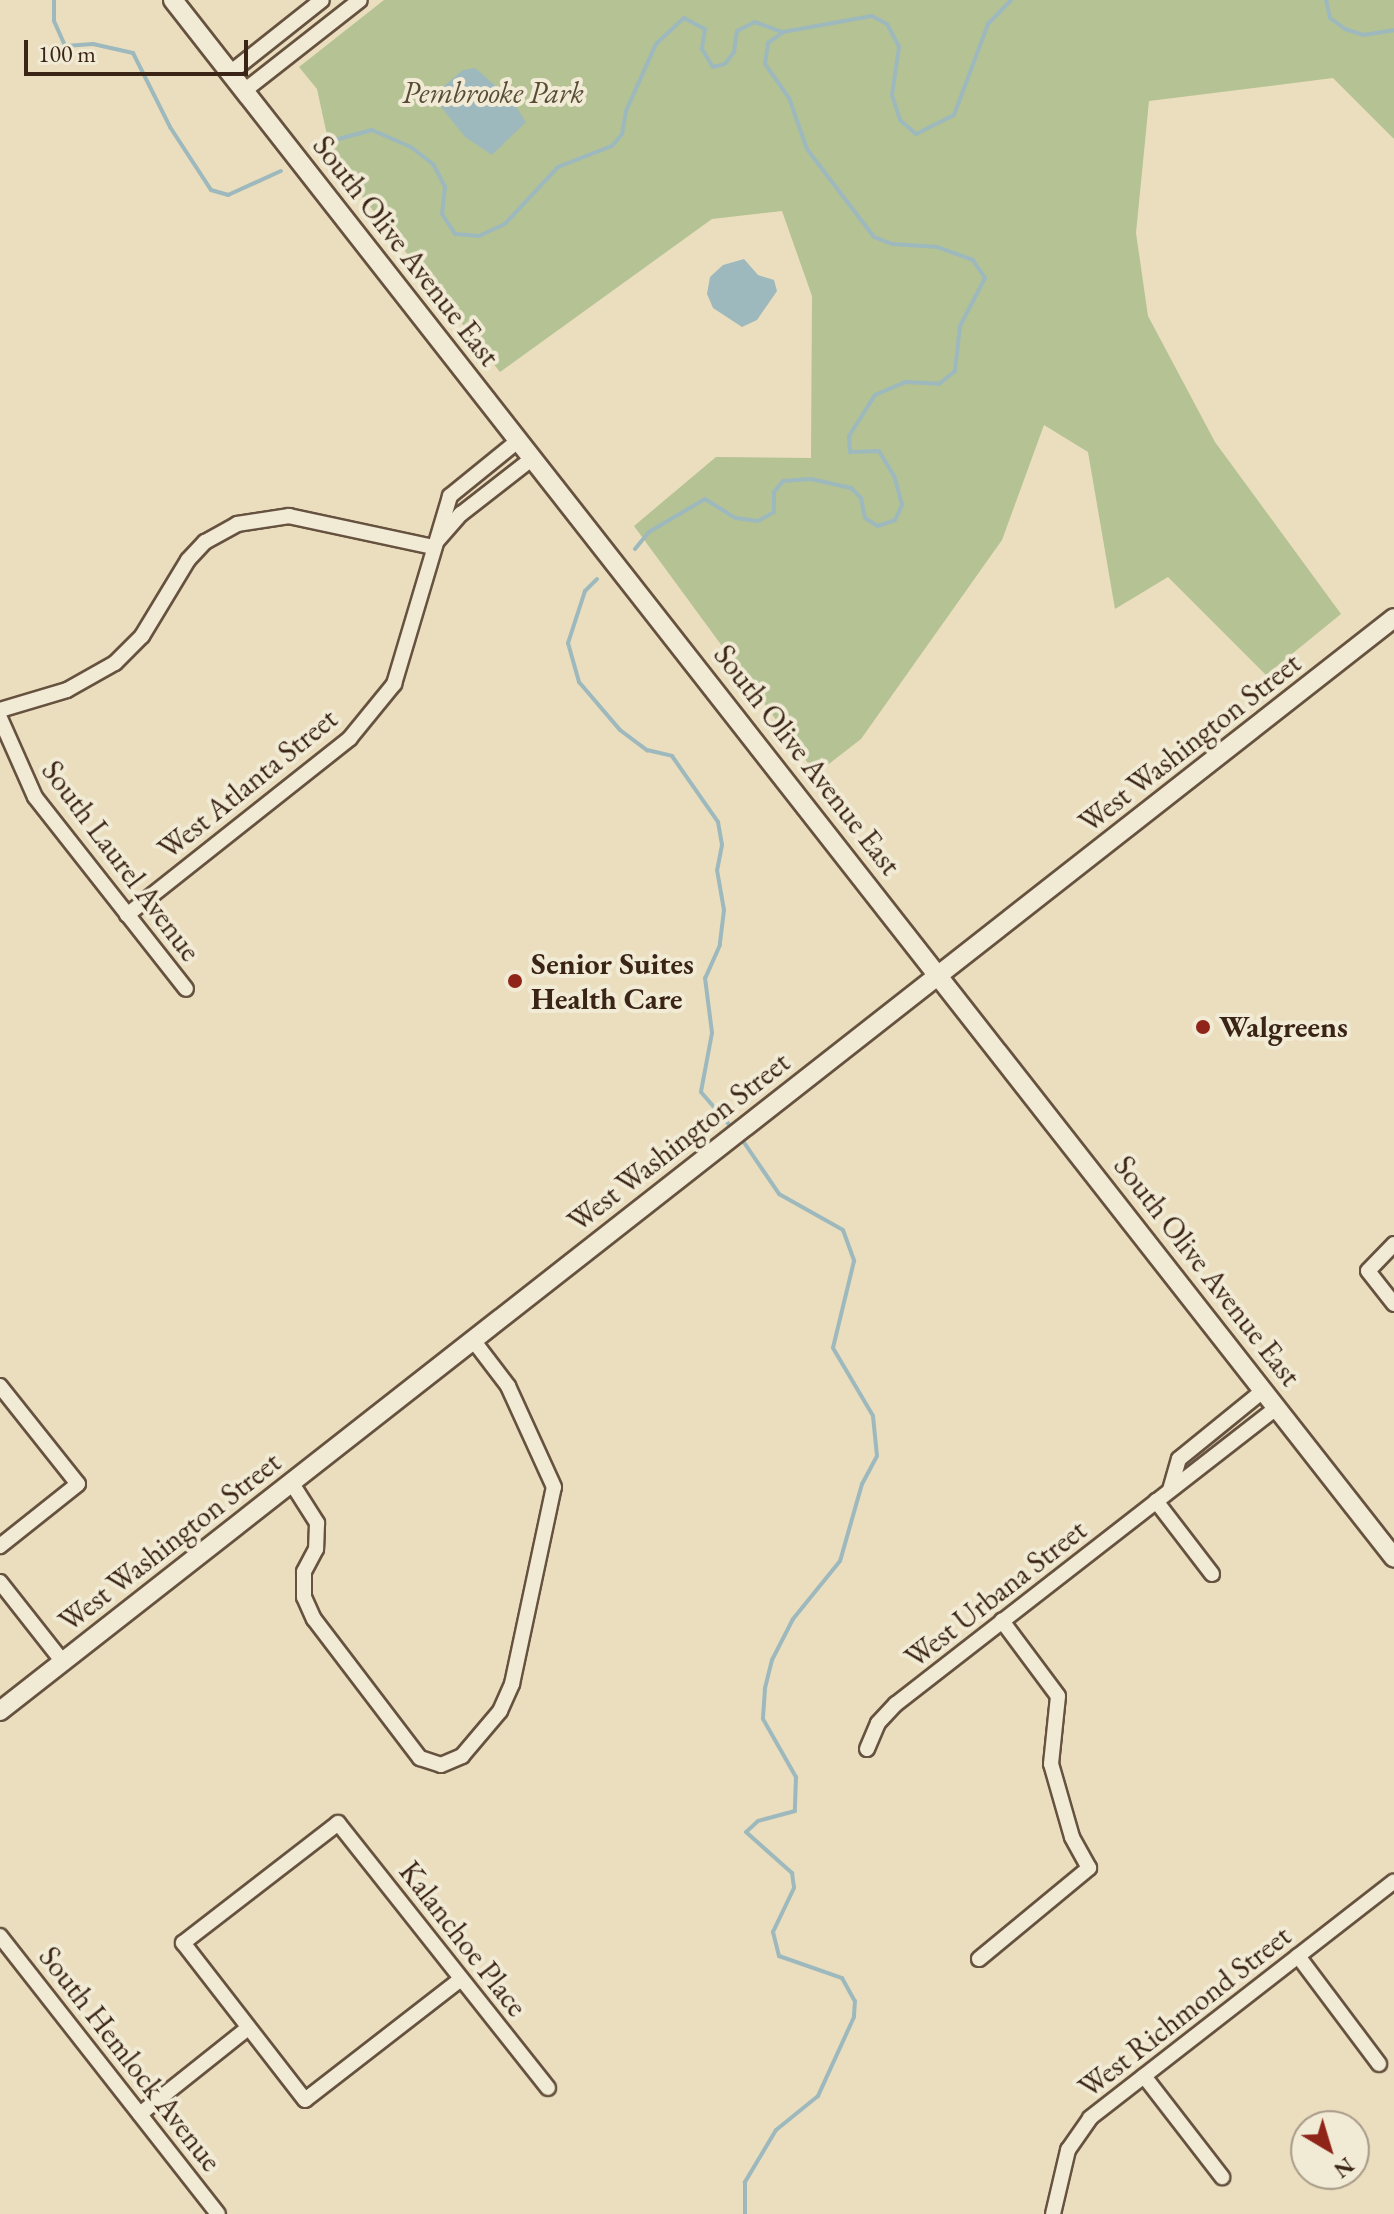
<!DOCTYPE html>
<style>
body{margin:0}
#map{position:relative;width:1394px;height:2214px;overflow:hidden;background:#eadebe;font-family:"EB Garamond",serif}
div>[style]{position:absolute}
.green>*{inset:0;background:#b4c294}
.water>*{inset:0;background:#9eb9bd}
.stream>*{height:4px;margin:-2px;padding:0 2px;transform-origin:2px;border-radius:2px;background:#9eb9bd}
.roads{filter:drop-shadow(2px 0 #66523f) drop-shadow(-2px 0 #66523f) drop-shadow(0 2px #66523f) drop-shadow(0 -2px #66523f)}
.street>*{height:14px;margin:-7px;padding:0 7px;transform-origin:7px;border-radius:7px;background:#f1ead5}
.secondary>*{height:18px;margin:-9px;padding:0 9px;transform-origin:9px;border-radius:9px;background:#f1ead5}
.dots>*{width:22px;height:22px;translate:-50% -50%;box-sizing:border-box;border:4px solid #f1ead5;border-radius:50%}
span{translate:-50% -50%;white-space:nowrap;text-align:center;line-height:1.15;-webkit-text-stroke:8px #f1ead5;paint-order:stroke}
.park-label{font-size:30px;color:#584c35;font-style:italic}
.street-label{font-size:30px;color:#3a2415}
.poi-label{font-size:30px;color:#3a2415;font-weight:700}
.left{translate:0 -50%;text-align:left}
.north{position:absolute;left:1290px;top:2110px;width:80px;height:80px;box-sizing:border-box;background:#f1ead5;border:2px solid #a89b88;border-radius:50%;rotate:142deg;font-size:22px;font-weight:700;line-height:32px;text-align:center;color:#3a2415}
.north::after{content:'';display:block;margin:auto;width:28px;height:36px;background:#8f2418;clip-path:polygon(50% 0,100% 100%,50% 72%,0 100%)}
.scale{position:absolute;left:24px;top:40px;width:224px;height:36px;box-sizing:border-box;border:4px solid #3a2415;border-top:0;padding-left:10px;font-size:24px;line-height:28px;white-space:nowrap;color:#3a2415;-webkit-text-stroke:6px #f1ead5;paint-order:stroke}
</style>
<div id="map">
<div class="green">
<i style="clip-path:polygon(384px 0,1394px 0,1394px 139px,1333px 78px,1149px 101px,1136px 233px,1148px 316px,1215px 442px,1341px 614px,1266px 675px,1168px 577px,1115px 609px,1088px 452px,1044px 425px,1002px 540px,861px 739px,816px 774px,634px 526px,716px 457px,811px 458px,812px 296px,782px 211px,712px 219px,500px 372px,332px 158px,317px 89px,299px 67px)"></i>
</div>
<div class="water">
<i style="clip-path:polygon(475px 68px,511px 99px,526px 122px,492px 155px,465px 137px,437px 102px,444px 86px,463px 70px)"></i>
<i style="clip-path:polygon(744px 259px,758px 275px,774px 280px,777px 291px,757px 320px,742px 327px,713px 308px,707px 294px,710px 277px,723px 265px)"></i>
</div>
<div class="stream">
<i style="left:54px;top:0;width:21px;rotate:90deg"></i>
<i style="left:54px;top:21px;width:27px;rotate:66deg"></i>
<i style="left:65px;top:46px;width:28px;rotate:-4deg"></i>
<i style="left:93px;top:44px;width:41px;rotate:12.7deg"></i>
<i style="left:133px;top:53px;width:83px;rotate:63.4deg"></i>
<i style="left:170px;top:127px;width:75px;rotate:56.9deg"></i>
<i style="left:211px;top:190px;width:18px;rotate:16deg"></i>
<i style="left:228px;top:195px;width:58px;rotate:-24.4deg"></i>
<i style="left:1326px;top:0;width:18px;rotate:77deg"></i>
<i style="left:1330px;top:18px;width:19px;rotate:36deg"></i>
<i style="left:1345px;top:29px;width:19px;rotate:18deg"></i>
<i style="left:1363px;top:35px;width:31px;rotate:-9deg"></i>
<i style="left:316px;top:145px;width:58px;rotate:-15deg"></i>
<i style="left:372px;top:130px;width:43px;rotate:23.6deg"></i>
<i style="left:411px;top:147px;width:28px;rotate:38deg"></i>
<i style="left:433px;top:164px;width:26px;rotate:62deg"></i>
<i style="left:445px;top:187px;width:27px;rotate:96deg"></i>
<i style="left:442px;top:214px;width:24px;rotate:57deg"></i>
<i style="left:455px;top:234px;width:24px;rotate:5deg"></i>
<i style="left:479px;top:236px;width:29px;rotate:-25deg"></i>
<i style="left:505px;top:224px;width:78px;rotate:-47.1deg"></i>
<i style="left:558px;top:167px;width:58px;rotate:-21.3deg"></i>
<i style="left:612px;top:146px;width:16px;rotate:-50deg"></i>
<i style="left:622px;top:134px;width:23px;rotate:-80deg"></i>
<i style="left:626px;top:111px;width:73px;rotate:-65.9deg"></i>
<i style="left:656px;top:44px;width:38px;rotate:-43deg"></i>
<i style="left:684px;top:18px;width:24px;rotate:28deg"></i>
<i style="left:705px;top:29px;width:20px;rotate:99deg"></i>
<i style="left:702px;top:49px;width:21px;rotate:59deg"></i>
<i style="left:713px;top:67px;width:12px;rotate:-14deg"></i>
<i style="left:725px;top:64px;width:15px;rotate:-53deg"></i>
<i style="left:734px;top:52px;width:21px;rotate:-82deg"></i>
<i style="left:737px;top:31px;width:20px;rotate:-27deg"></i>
<i style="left:755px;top:22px;width:30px;rotate:20deg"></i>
<i style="left:635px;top:549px;width:22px;rotate:-51deg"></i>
<i style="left:649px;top:532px;width:65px;rotate:-30.5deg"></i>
<i style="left:705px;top:499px;width:36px;rotate:32deg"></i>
<i style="left:736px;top:518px;width:22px;rotate:8deg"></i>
<i style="left:758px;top:521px;width:18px;rotate:-29deg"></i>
<i style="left:774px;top:512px;width:20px;rotate:-90deg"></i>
<i style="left:774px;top:492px;width:14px;rotate:-51deg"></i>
<i style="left:783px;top:481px;width:28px;rotate:-4deg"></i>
<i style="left:811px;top:479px;width:41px;rotate:12.7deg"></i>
<i style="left:851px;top:488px;width:14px;rotate:45deg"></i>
<i style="left:861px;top:498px;width:20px;rotate:79deg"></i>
<i style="left:865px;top:518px;width:15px;rotate:32deg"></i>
<i style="left:878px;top:526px;width:18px;rotate:-19deg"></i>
<i style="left:895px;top:520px;width:17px;rotate:-65deg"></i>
<i style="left:902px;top:505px;width:30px;rotate:-105deg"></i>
<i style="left:894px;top:476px;width:29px;rotate:-121deg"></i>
<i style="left:879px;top:451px;width:29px;rotate:178deg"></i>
<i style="left:850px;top:452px;width:16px;rotate:-94deg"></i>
<i style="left:849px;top:436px;width:49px;rotate:-57.6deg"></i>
<i style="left:875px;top:395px;width:34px;rotate:-23deg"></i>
<i style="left:906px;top:382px;width:33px;rotate:3deg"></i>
<i style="left:939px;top:384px;width:21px;rotate:-39deg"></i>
<i style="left:955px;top:371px;width:45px;rotate:-83.7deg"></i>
<i style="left:960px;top:326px;width:54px;rotate:-62.5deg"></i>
<i style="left:985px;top:278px;width:22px;rotate:-124deg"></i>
<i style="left:973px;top:260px;width:37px;rotate:-160deg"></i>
<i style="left:938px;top:247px;width:46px;rotate:-176.3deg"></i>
<i style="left:892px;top:244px;width:19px;rotate:-159deg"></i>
<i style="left:874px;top:237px;width:111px;rotate:-127.3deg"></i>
<i style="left:807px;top:149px;width:54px;rotate:-109.4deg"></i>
<i style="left:789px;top:98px;width:42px;rotate:-125.2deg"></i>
<i style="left:765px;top:64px;width:21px;rotate:-82deg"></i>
<i style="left:768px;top:43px;width:19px;rotate:-36deg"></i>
<i style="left:783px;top:32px;width:90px;rotate:-10.2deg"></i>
<i style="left:872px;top:16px;width:17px;rotate:28deg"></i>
<i style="left:887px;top:24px;width:26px;rotate:62deg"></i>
<i style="left:899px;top:47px;width:49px;rotate:98.3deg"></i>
<i style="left:892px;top:95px;width:26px;rotate:72deg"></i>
<i style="left:900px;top:120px;width:21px;rotate:41deg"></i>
<i style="left:916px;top:134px;width:42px;rotate:-26.6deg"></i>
<i style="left:954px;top:115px;width:97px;rotate:-69.5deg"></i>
<i style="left:988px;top:24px;width:33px;rotate:-46deg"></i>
<i style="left:597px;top:579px;width:17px;rotate:135deg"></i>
<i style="left:585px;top:591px;width:55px;rotate:108.1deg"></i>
<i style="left:568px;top:643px;width:41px;rotate:74.2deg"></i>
<i style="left:579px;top:682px;width:63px;rotate:49.5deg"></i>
<i style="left:620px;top:730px;width:34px;rotate:37deg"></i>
<i style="left:647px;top:750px;width:26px;rotate:13deg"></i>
<i style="left:672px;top:756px;width:80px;rotate:55.1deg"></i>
<i style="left:718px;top:822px;width:23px;rotate:80deg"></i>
<i style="left:722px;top:845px;width:25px;rotate:101deg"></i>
<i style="left:717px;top:870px;width:41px;rotate:80.1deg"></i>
<i style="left:724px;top:910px;width:35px;rotate:97deg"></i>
<i style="left:720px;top:945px;width:36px;rotate:114deg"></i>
<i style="left:705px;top:978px;width:55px;rotate:82.7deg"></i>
<i style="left:712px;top:1033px;width:60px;rotate:100.6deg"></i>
<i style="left:701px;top:1092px;width:48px;rotate:49.3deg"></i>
<i style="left:741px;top:1138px;width:68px;rotate:55.8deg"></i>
<i style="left:779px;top:1194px;width:73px;rotate:29.4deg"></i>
<i style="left:843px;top:1230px;width:33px;rotate:70deg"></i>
<i style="left:854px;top:1261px;width:89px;rotate:103.6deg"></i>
<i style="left:833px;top:1348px;width:79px;rotate:59.5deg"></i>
<i style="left:873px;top:1416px;width:40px;rotate:84.3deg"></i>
<i style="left:877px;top:1456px;width:32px;rotate:118deg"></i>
<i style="left:862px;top:1484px;width:80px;rotate:105.9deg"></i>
<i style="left:840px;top:1561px;width:75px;rotate:129deg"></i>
<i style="left:793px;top:1619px;width:46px;rotate:117.1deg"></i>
<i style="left:772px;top:1660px;width:30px;rotate:104deg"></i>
<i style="left:765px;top:1689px;width:30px;rotate:94deg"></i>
<i style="left:763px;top:1719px;width:67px;rotate:60.4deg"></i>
<i style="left:796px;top:1777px;width:34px;rotate:92deg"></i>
<i style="left:795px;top:1811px;width:38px;rotate:165deg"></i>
<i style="left:758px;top:1821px;width:16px;rotate:137deg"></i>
<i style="left:746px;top:1832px;width:62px;rotate:41.7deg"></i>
<i style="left:792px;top:1873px;width:15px;rotate:82deg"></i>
<i style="left:794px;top:1888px;width:49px;rotate:115.5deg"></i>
<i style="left:773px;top:1932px;width:25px;rotate:76deg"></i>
<i style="left:779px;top:1956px;width:67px;rotate:19.2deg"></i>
<i style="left:842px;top:1978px;width:26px;rotate:61deg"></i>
<i style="left:855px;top:2001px;width:16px;rotate:94deg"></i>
<i style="left:854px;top:2017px;width:87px;rotate:114.5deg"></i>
<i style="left:818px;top:2096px;width:54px;rotate:141deg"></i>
<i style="left:776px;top:2130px;width:61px;rotate:120.8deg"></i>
<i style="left:745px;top:2182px;width:32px;rotate:90deg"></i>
</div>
<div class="roads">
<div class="street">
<i style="left:230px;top:73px;width:117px;rotate:-38.4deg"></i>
<i style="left:244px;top:91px;width:147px;rotate:-38.1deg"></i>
<i style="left:438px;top:540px;width:35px;rotate:-49deg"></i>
<i style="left:461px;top:514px;width:91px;rotate:-37.9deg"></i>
<i style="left:0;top:710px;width:70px;rotate:-16.6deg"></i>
<i style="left:67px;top:690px;width:55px;rotate:-29.4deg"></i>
<i style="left:115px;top:663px;width:38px;rotate:-45deg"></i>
<i style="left:142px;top:636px;width:89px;rotate:-58.8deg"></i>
<i style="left:188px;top:560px;width:25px;rotate:-47deg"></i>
<i style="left:205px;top:542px;width:37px;rotate:-29deg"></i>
<i style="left:237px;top:524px;width:53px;rotate:-8.7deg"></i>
<i style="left:289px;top:516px;width:147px;rotate:12.1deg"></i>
<i style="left:0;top:718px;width:86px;rotate:66.1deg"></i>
<i style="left:35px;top:797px;width:244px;rotate:51.8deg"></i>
<i style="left:127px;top:915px;width:285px;rotate:-38.4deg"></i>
<i style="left:350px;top:738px;width:70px;rotate:-50.8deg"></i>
<i style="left:394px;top:684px;width:196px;rotate:-73.4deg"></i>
<i style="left:450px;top:496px;width:89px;rotate:-39.1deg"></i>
<i style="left:1394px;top:1244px;width:37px;rotate:134deg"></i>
<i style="left:1368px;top:1271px;width:42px;rotate:51.8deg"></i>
<i style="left:0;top:1386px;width:125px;rotate:51.5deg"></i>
<i style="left:78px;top:1484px;width:100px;rotate:141.5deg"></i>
<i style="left:291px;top:1482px;width:49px;rotate:57.6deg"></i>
<i style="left:317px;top:1523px;width:26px;rotate:92deg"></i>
<i style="left:316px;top:1549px;width:26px;rotate:118deg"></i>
<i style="left:304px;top:1572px;width:25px;rotate:90deg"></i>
<i style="left:304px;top:1597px;width:24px;rotate:66deg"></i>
<i style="left:314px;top:1619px;width:175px;rotate:52.7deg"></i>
<i style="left:420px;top:1758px;width:22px;rotate:18deg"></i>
<i style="left:441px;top:1765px;width:23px;rotate:-23deg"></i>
<i style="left:462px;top:1756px;width:59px;rotate:-49.8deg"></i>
<i style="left:500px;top:1711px;width:30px;rotate:-66deg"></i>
<i style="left:512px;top:1684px;width:201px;rotate:-78deg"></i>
<i style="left:554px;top:1487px;width:111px;rotate:-114.5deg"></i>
<i style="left:508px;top:1386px;width:58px;rotate:-127.3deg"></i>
<i style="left:1170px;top:1490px;width:32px;rotate:-74deg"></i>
<i style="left:1179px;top:1459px;width:109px;rotate:-39.1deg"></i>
<i style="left:1156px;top:1501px;width:92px;rotate:52.5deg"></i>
<i style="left:0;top:1582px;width:102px;rotate:51.8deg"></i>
<i style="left:867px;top:1749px;width:28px;rotate:-67deg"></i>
<i style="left:878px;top:1723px;width:26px;rotate:-47deg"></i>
<i style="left:896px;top:1704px;width:483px;rotate:-37.9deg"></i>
<i style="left:0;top:1936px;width:353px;rotate:51.9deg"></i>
<i style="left:1298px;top:1956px;width:135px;rotate:53.1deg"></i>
<i style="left:979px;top:1959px;width:143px;rotate:-39.6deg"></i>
<i style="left:1089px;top:1868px;width:35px;rotate:-119deg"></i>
<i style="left:1072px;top:1837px;width:76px;rotate:-106deg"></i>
<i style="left:1051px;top:1764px;width:68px;rotate:-84.1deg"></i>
<i style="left:1058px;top:1696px;width:94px;rotate:-126.7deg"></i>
<i style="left:461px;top:1979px;width:197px;rotate:142.2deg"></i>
<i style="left:305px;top:2100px;width:199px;rotate:-127.8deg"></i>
<i style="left:183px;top:1943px;width:196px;rotate:-37.7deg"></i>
<i style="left:338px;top:1823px;width:338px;rotate:51.6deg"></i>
<i style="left:1144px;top:2076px;width:128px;rotate:52.3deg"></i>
<i style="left:140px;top:2114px;width:138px;rotate:-38.5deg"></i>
<i style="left:1053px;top:2214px;width:66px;rotate:-76.8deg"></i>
<i style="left:1068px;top:2150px;width:39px;rotate:-55deg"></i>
<i style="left:1090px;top:2118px;width:385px;rotate:-37.9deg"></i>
</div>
<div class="secondary">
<i style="left:173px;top:0;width:1979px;rotate:51.91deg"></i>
<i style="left:0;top:1711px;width:1771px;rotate:-38.1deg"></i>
</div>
</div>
<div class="dots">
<i style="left:515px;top:981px;background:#8f2418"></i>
<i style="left:1203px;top:1027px;background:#8f2418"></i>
</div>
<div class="park-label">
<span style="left:493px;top:93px">Pembrooke Park</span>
</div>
<div class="street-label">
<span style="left:406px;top:251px;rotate:52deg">South Olive Avenue East</span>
<span style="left:1190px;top:743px;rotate:-38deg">West Washington Street</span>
<span style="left:807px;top:760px;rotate:52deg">South Olive Avenue East</span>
<span style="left:248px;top:784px;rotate:-39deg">West Atlanta Street</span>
<span style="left:121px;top:861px;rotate:53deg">South Laurel Avenue</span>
<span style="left:679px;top:1142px;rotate:-38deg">West Washington Street</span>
<span style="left:1207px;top:1271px;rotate:52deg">South Olive Avenue East</span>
<span style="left:170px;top:1542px;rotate:-38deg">West Washington Street</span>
<span style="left:996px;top:1594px;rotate:-38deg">West Urbana Street</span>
<span style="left:463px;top:1939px;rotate:52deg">Kalanchoe Place</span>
<span style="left:1185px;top:2012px;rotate:-38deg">West Richmond Street</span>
<span style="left:130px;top:2059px;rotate:52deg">South Hemlock Avenue</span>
</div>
<div class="poi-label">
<span class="left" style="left:531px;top:981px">Senior Suites<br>Health Care</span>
<span class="left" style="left:1219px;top:1027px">Walgreens</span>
</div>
<div class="north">N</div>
<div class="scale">100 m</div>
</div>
